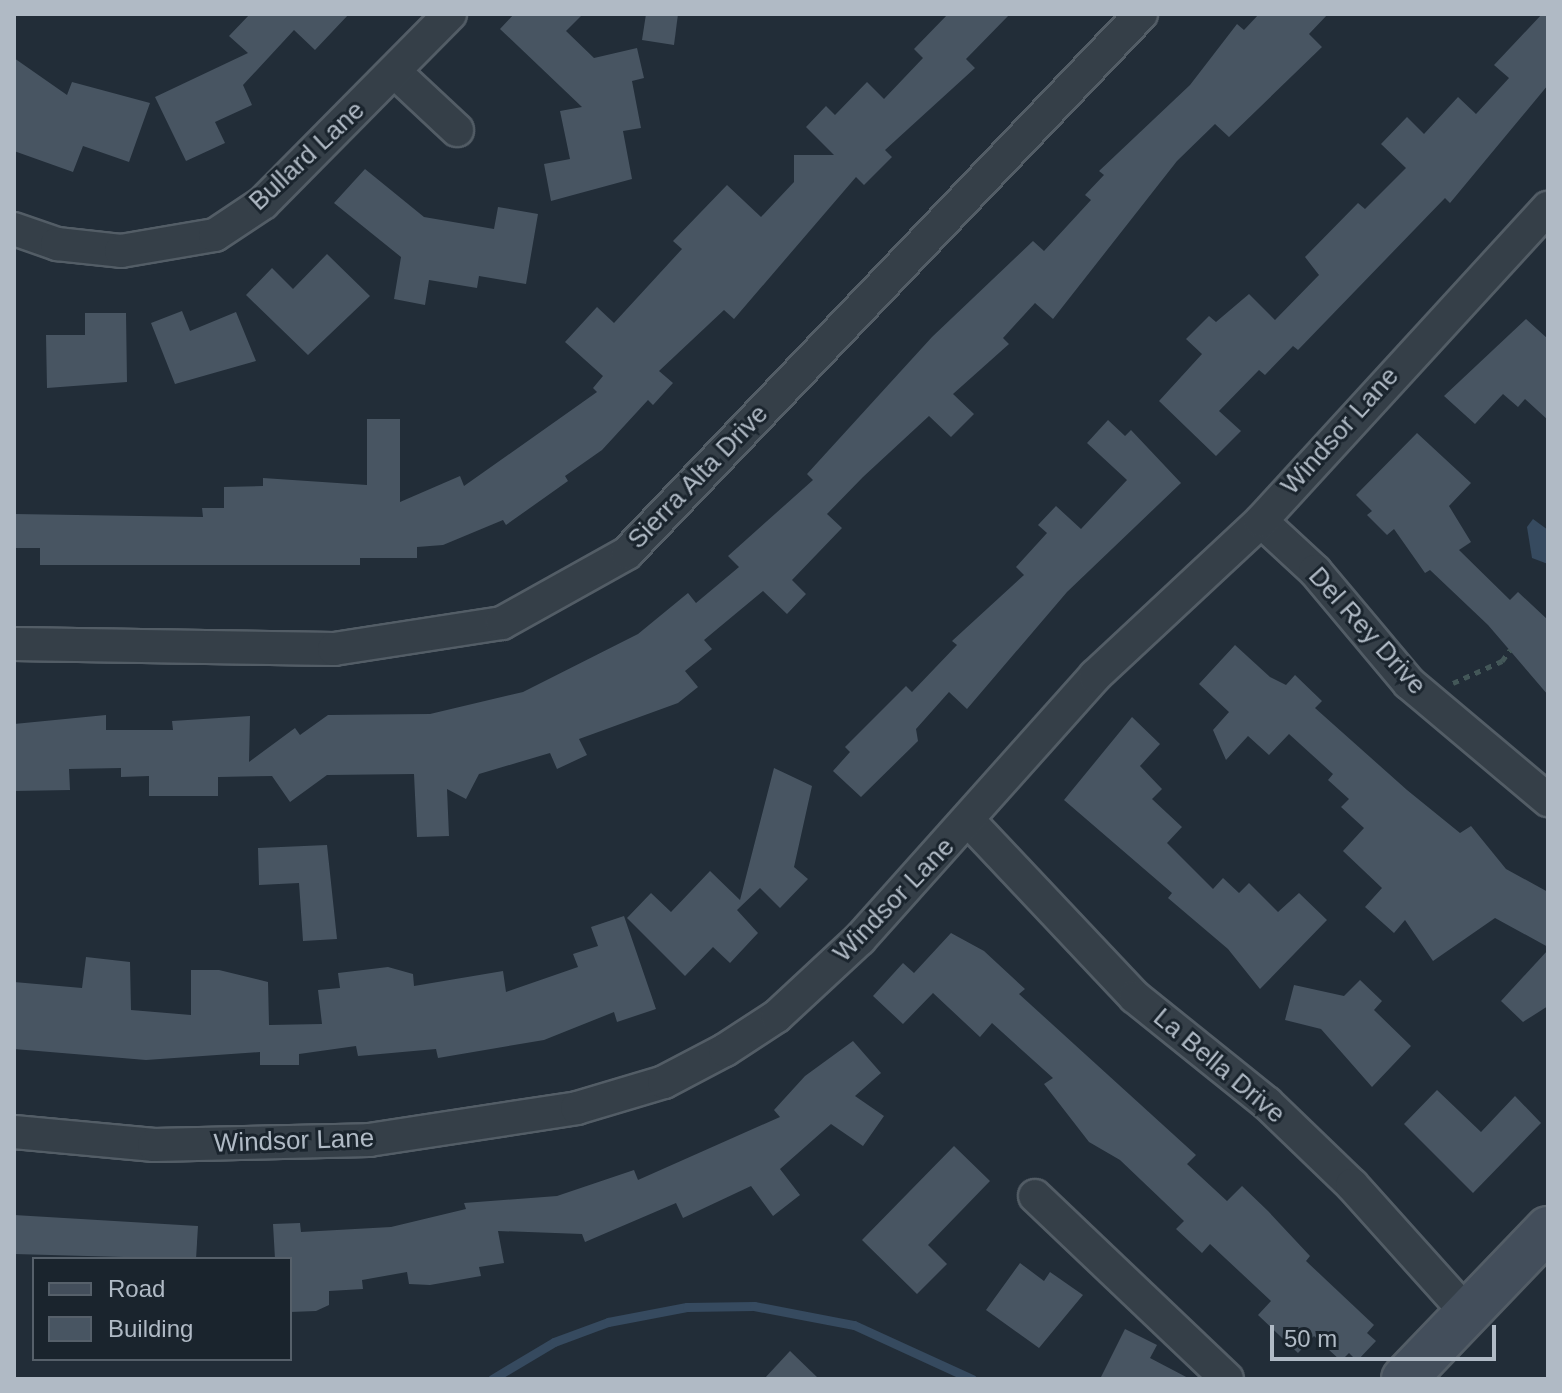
<!DOCTYPE html>
<style>
body{margin:0}
#map{position:relative;width:1562px;height:1393px;overflow:hidden;background:#222d38;font-family:Arial,sans-serif}
div>[style]{position:absolute}
.water>*{inset:0;background:#364a5f}
.stream>*{height:9px;margin:-4.5px;padding:0 4.5px;transform-origin:4.5px;border-radius:4.5px;background:#364a5f}
.building>*{inset:0;background:#485562}
.path>*{height:5px;margin-top:-2.5px;transform-origin:0;background:repeating-linear-gradient(90deg,#435758 0 6px,transparent 0 12px)}
.roads{filter:drop-shadow(2px 0 #535d66) drop-shadow(-2px 0 #535d66) drop-shadow(0 2px #535d66) drop-shadow(0 -2px #535d66)}
.street>*{height:32px;margin:-16px;padding:0 16px;transform-origin:16px;border-radius:16px;background:#353f48}
.secondary>*{height:44px;margin:-22px;padding:0 22px;transform-origin:22px;border-radius:22px;background:#434e5b}
span{translate:-50% -50%;white-space:nowrap;text-align:center;line-height:1.15;-webkit-text-stroke:6px #1a242d;paint-order:stroke}
.street-label{font-size:26px;color:#b0bac5}
.frame{position:absolute;inset:0;border:16px solid #b0bac5;pointer-events:none}
.legend{position:absolute;left:32px;top:1257px;width:260px;height:104px;box-sizing:border-box;background:#1a242d;border:2px solid #56606a;margin:0;padding:10px 14px;list-style:none;font-size:24px;color:#b0bac5}
.legend li{display:flex;align-items:center;gap:16px;height:40px}
.legend b{width:40px;border:2px solid #56606a}
.scale{position:absolute;left:1270px;top:1325px;width:226px;height:36px;box-sizing:border-box;border:4px solid #b0bac5;border-top:0;padding-left:10px;font-size:24px;line-height:28px;white-space:nowrap;color:#b0bac5;-webkit-text-stroke:6px #1a242d;paint-order:stroke}
</style>
<div id="map">
<div class="water">
<i style="clip-path:polygon(1533px 519px,1548px 530px,1548px 564px,1532px 558px,1527px 527px)"></i>
</div>
<div class="stream">
<i style="left:492px;top:1379px;width:72px;rotate:-30.8deg"></i>
<i style="left:554px;top:1342px;width:58px;rotate:-20.3deg"></i>
<i style="left:608px;top:1322px;width:80px;rotate:-10.8deg"></i>
<i style="left:687px;top:1307px;width:67px;rotate:-0.9deg"></i>
<i style="left:754px;top:1306px;width:102px;rotate:10.8deg"></i>
<i style="left:854px;top:1325px;width:130px;rotate:24.6deg"></i>
</div>
<div class="building">
<i style="clip-path:polygon(250px 14px,349px 14px,315px 50px,294px 30px,243px 85px,252px 105px,215px 122px,225px 143px,186px 161px,155px 97px,248px 53px,229px 36px)"></i>
<i style="clip-path:polygon(514px 14px,583px 14px,566px 31px,594px 58px,637px 48px,644px 78px,632px 81px,641px 128px,623px 131px,632px 179px,551px 201px,544px 164px,570px 159px,560px 111px,582px 107px,500px 29px)"></i>
<i style="clip-path:polygon(646px 14px,678px 14px,674px 45px,642px 40px)"></i>
<i style="clip-path:polygon(948px 14px,1010px 14px,966px 59px,975px 68px,885px 150px,892px 157px,864px 185px,856px 177px,734px 319px,724px 310px,659px 371px,673px 383px,653px 405px,648px 400px,602px 450px,565px 476px,568px 481px,506px 525px,503px 520px,443px 545px,417px 547px,417px 558px,360px 558px,360px 565px,40px 565px,40px 548px,14px 548px,14px 514px,203px 517px,202px 508px,224px 508px,224px 487px,263px 486px,263px 478px,367px 485px,367px 419px,400px 419px,400px 502px,460px 476px,464px 486px,597px 392px,593px 388px,603px 376px,565px 342px,597px 307px,614px 323px,682px 249px,673px 241px,727px 185px,761px 217px,794px 182px,794px 155px,834px 155px,806px 127px,826px 106px,835px 115px,867px 82px,884px 99px,923px 58px,914px 49px)"></i>
<i style="clip-path:polygon(1259px 14px,1328px 14px,1309px 34px,1322px 47px,1229px 137px,1215px 124px,1177px 161px,1053px 319px,1035px 303px,1003px 338px,1009px 344px,953px 394px,974px 414px,951px 437px,929px 416px,863px 477px,827px 514px,842px 528px,792px 580px,806px 594px,787px 614px,763px 591px,704px 640px,712px 649px,685px 671px,698px 687px,678px 703px,579px 739px,587px 755px,557px 769px,550px 753px,479px 774px,466px 799px,447px 789px,449px 836px,417px 837px,414px 774px,327px 775px,290px 802px,272px 776px,218px 777px,218px 796px,149px 796px,149px 776px,121px 777px,121px 768px,69px 769px,70px 790px,14px 791px,14px 724px,106px 715px,106px 730px,173px 730px,172px 721px,250px 716px,249px 762px,295px 728px,300px 735px,328px 715px,430px 714px,523px 692px,638px 634px,688px 593px,696px 603px,739px 567px,728px 556px,813px 480px,807px 474px,932px 337px,1033px 241px,1044px 251px,1091px 200px,1085px 195px,1104px 175px,1099px 171px,1190px 85px,1237px 24px,1244px 30px)"></i>
<i style="clip-path:polygon(1542px 14px,1548px 14px,1548px 85px,1450px 203px,1445px 198px,1298px 350px,1293px 346px,1265px 375px,1259px 370px,1219px 411px,1241px 431px,1216px 456px,1159px 401px,1202px 354px,1186px 339px,1209px 316px,1216px 322px,1249px 294px,1275px 320px,1319px 275px,1305px 257px,1358px 203px,1365px 209px,1406px 168px,1381px 144px,1407px 117px,1424px 134px,1458px 97px,1476px 114px,1509px 78px,1494px 65px)"></i>
<i style="clip-path:polygon(14px 58px,67px 95px,72px 82px,150px 103px,129px 162px,83px 146px,73px 172px,14px 151px)"></i>
<i style="clip-path:polygon(365px 169px,424px 217px,494px 229px,498px 207px,538px 214px,526px 284px,479px 276px,477px 288px,429px 280px,425px 305px,394px 299px,401px 257px,334px 203px)"></i>
<i style="clip-path:polygon(327px 254px,370px 296px,308px 355px,246px 295px,272px 268px,293px 289px)"></i>
<i style="clip-path:polygon(182px 311px,190px 331px,236px 312px,256px 361px,175px 384px,151px 323px)"></i>
<i style="clip-path:polygon(85px 313px,126px 313px,127px 382px,47px 388px,46px 335px,85px 335px)"></i>
<i style="clip-path:polygon(1526px 319px,1548px 339px,1548px 420px,1525px 399px,1518px 407px,1503px 394px,1475px 424px,1444px 396px)"></i>
<i style="clip-path:polygon(1108px 420px,1125px 436px,1131px 430px,1181px 483px,1067px 592px,967px 709px,949px 692px,916px 729px,918px 741px,861px 797px,833px 771px,850px 752px,845px 747px,906px 686px,912px 692px,957px 645px,952px 641px,1024px 575px,1016px 567px,1047px 533px,1038px 525px,1056px 506px,1081px 529px,1127px 480px,1087px 443px)"></i>
<i style="clip-path:polygon(1417px 433px,1471px 483px,1449px 506px,1471px 542px,1459px 550px,1510px 600px,1518px 592px,1548px 620px,1548px 695px,1488px 625px,1430px 570px,1425px 573px,1394px 529px,1387px 535px,1367px 515px,1372px 511px,1356px 495px)"></i>
<i style="clip-path:polygon(1235px 645px,1270px 677px,1286px 685px,1295px 675px,1322px 701px,1315px 708px,1407px 790px,1460px 833px,1471px 826px,1506px 869px,1548px 892px,1548px 947px,1495px 918px,1433px 961px,1405px 920px,1394px 933px,1365px 907px,1382px 888px,1343px 851px,1364px 828px,1341px 807px,1349px 799px,1328px 780px,1333px 774px,1289px 734px,1269px 755px,1248px 736px,1226px 760px,1213px 730px,1229px 712px,1199px 684px)"></i>
<i style="clip-path:polygon(1132px 717px,1160px 744px,1140px 766px,1162px 789px,1152px 799px,1182px 827px,1167px 843px,1213px 889px,1223px 878px,1239px 893px,1249px 883px,1278px 912px,1299px 893px,1327px 920px,1260px 989px,1228px 949px,1168px 898px,1172px 893px,1064px 800px)"></i>
<i style="clip-path:polygon(774px 768px,812px 786px,794px 867px,808px 879px,780px 908px,760px 888px,737px 910px,758px 933px,730px 963px,713px 947px,685px 976px,627px 918px,651px 893px,671px 912px,710px 871px,740px 900px)"></i>
<i style="clip-path:polygon(327px 845px,337px 939px,303px 941px,299px 883px,259px 885px,258px 848px)"></i>
<i style="clip-path:polygon(624px 916px,656px 1009px,617px 1022px,614px 1012px,544px 1040px,438px 1058px,436px 1049px,358px 1056px,356px 1046px,299px 1054px,299px 1065px,260px 1065px,260px 1052px,146px 1060px,14px 1049px,14px 982px,82px 988px,86px 957px,130px 962px,131px 1010px,191px 1015px,191px 970px,219px 970px,268px 982px,269px 1025px,322px 1024px,318px 990px,340px 988px,338px 973px,388px 967px,413px 974px,414px 986px,503px 971px,506px 992px,578px 967px,573px 954px,598px 946px,591px 927px)"></i>
<i style="clip-path:polygon(951px 933px,984px 951px,1025px 989px,1019px 994px,1196px 1155px,1187px 1164px,1227px 1201px,1242px 1186px,1268px 1211px,1310px 1256px,1306px 1261px,1374px 1325px,1367px 1333px,1376px 1341px,1357px 1361px,1349px 1353px,1341px 1361px,1314px 1336px,1298px 1353px,1258px 1315px,1271px 1301px,1210px 1244px,1202px 1253px,1176px 1229px,1184px 1221px,1120px 1160px,1089px 1142px,1044px 1084px,1053px 1078px,992px 1023px,980px 1037px,933px 993px,903px 1024px,873px 996px,903px 963px,914px 973px)"></i>
<i style="clip-path:polygon(1548px 950px,1548px 1006px,1523px 1022px,1501px 1001px)"></i>
<i style="clip-path:polygon(1360px 980px,1382px 1001px,1374px 1010px,1411px 1046px,1372px 1087px,1321px 1029px,1285px 1020px,1294px 985px,1344px 996px)"></i>
<i style="clip-path:polygon(853px 1041px,881px 1073px,855px 1096px,884px 1116px,863px 1146px,831px 1124px,780px 1169px,800px 1195px,773px 1216px,751px 1186px,683px 1218px,676px 1203px,585px 1242px,582px 1234px,498px 1231px,504px 1263px,479px 1267px,481px 1276px,430px 1285px,409px 1284px,407px 1272px,362px 1280px,363px 1289px,329px 1291px,329px 1305px,316px 1311px,290px 1312px,290px 1259px,275px 1259px,273px 1224px,300px 1223px,301px 1232px,391px 1227px,466px 1209px,464px 1203px,557px 1196px,634px 1170px,638px 1180px,780px 1117px,774px 1110px,805px 1076px)"></i>
<i style="clip-path:polygon(1437px 1090px,1481px 1132px,1515px 1096px,1541px 1123px,1473px 1193px,1404px 1124px)"></i>
<i style="clip-path:polygon(954px 1146px,990px 1181px,928px 1245px,947px 1264px,917px 1294px,862px 1240px)"></i>
<i style="clip-path:polygon(14px 1215px,198px 1226px,196px 1259px,14px 1254px)"></i>
<i style="clip-path:polygon(1020px 1263px,1044px 1281px,1050px 1272px,1083px 1295px,1039px 1348px,986px 1310px)"></i>
<i style="clip-path:polygon(1125px 1329px,1157px 1345px,1150px 1358px,1190px 1379px,1100px 1379px)"></i>
<i style="clip-path:polygon(790px 1351px,819px 1379px,764px 1379px)"></i>
</div>
<div class="path">
<i style="left:1453px;top:683px;width:54px;rotate:-24.2deg"></i>
<i style="left:1502px;top:661px;width:14px;rotate:-54deg"></i>
</div>
<div class="roads">
<div class="street">
<i style="left:395px;top:72px;width:85px;rotate:43.1deg"></i>
<i style="left:14px;top:229px;width:46px;rotate:19.2deg"></i>
<i style="left:57px;top:244px;width:64px;rotate:6.2deg"></i>
<i style="left:121px;top:251px;width:95px;rotate:-9.7deg"></i>
<i style="left:215px;top:235px;width:58px;rotate:-33.7deg"></i>
<i style="left:263px;top:203px;width:266px;rotate:-45.3deg"></i>
<i style="left:1261px;top:521px;width:74px;rotate:42.8deg"></i>
<i style="left:1315px;top:571px;width:146px;rotate:50deg"></i>
<i style="left:1409px;top:683px;width:182px;rotate:40.1deg"></i>
<i style="left:14px;top:644px;width:320px;rotate:0.9deg"></i>
<i style="left:334px;top:649px;width:170px;rotate:-8.8deg"></i>
<i style="left:502px;top:623px;width:143px;rotate:-29.2deg"></i>
<i style="left:627px;top:553px;width:745px;rotate:-46.36deg"></i>
<i style="left:969px;top:821px;width:242px;rotate:46.7deg"></i>
<i style="left:1135px;top:997px;width:169px;rotate:38.8deg"></i>
<i style="left:1267px;top:1103px;width:118px;rotate:44deg"></i>
<i style="left:1352px;top:1185px;width:172px;rotate:48.1deg"></i>
<i style="left:14px;top:1132px;width:141px;rotate:5.3deg"></i>
<i style="left:154px;top:1145px;width:215px;rotate:-1.3deg"></i>
<i style="left:369px;top:1140px;width:210px;rotate:-8.7deg"></i>
<i style="left:577px;top:1108px;width:91px;rotate:-16.6deg"></i>
<i style="left:664px;top:1082px;width:69px;rotate:-27.7deg"></i>
<i style="left:725px;top:1050px;width:62px;rotate:-33.2deg"></i>
<i style="left:777px;top:1016px;width:113px;rotate:-42.9deg"></i>
<i style="left:860px;top:939px;width:353px;rotate:-48.2deg"></i>
<i style="left:1095px;top:676px;width:227px;rotate:-43deg"></i>
<i style="left:1261px;top:521px;width:425px;rotate:-47.5deg"></i>
<i style="left:1035px;top:1196px;width:265px;rotate:43.6deg"></i>
</div>
<div class="secondary">
<i style="left:1404px;top:1379px;width:208px;rotate:-46.2deg"></i>
</div>
</div>
<div class="street-label">
<span style="left:307px;top:156px;rotate:-43deg">Bullard Lane</span>
<span style="left:1340px;top:431px;rotate:-48deg">Windsor Lane</span>
<span style="left:698px;top:477px;rotate:-46deg">Sierra Alta Drive</span>
<span style="left:1367px;top:631px;rotate:48deg">Del Rey Drive</span>
<span style="left:894px;top:900px;rotate:-46deg">Windsor Lane</span>
<span style="left:1219px;top:1066px;rotate:40deg">La Bella Drive</span>
<span style="left:294px;top:1141px;rotate:-2deg">Windsor Lane</span>
</div>
<div class="frame"></div>
<ul class="legend">
<li><b style="height:10px;background:#434e5b"></b>Road</li>
<li><b style="height:22px;background:#485562"></b>Building</li>
</ul>
<div class="scale">50 m</div>
</div>
